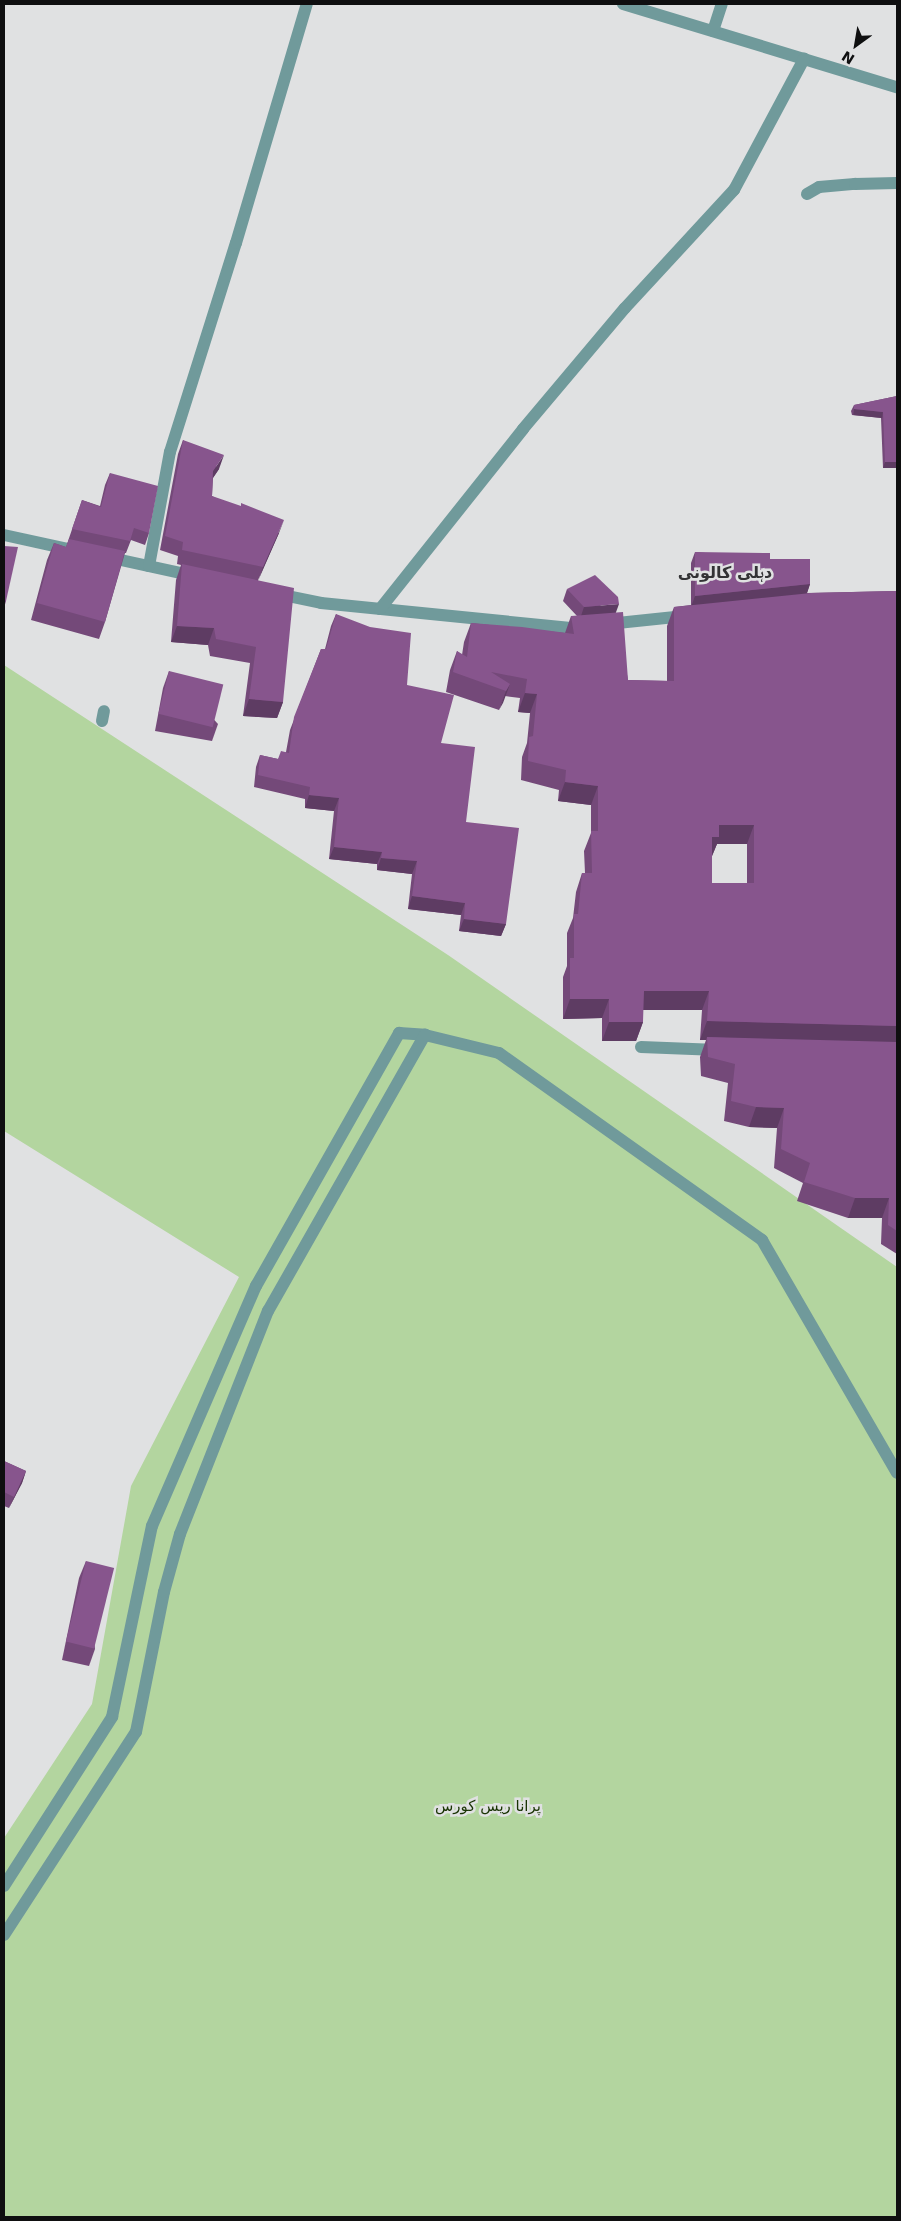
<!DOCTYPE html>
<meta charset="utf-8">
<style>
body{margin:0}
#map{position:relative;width:901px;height:2221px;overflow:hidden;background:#e0e1e2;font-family:"DejaVu Sans","Noto Naskh Arabic",sans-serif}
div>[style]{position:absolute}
.green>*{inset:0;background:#b3d59f}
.street>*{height:12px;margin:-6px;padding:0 6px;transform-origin:6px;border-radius:6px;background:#709a9b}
.wall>*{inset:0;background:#744979}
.shaded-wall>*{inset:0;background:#5e3c63;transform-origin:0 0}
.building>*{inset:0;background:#87558d;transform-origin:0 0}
span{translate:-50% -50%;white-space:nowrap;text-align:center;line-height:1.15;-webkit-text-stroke:5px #e0e1e2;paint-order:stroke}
.park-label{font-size:15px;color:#193403}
.neighbourhood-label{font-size:16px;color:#333335;font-weight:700}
.frame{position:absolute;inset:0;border:5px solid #0f0f10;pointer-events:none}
.north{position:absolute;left:831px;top:20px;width:50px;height:50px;-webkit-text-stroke:4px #e0e1e2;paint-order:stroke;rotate:212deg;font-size:14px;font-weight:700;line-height:20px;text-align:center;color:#0f0f10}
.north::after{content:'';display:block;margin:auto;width:18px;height:22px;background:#0f0f10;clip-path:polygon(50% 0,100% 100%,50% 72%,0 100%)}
</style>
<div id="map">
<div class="green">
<i style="clip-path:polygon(4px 665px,448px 955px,897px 1267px,897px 2217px,4px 2217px,4px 1838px,92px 1704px,131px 1486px,239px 1277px,4px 1131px)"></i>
</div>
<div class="street">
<i style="left:623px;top:4px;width:286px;rotate:16.9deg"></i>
<i style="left:713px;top:31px;width:28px;rotate:-72deg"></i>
<i style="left:807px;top:194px;width:14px;rotate:-30deg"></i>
<i style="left:819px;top:187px;width:36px;rotate:-5deg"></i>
<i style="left:855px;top:184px;width:42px;rotate:-1.4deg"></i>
<i style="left:4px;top:535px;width:66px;rotate:12.3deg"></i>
<i style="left:107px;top:557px;width:90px;rotate:12.2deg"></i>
<i style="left:149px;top:566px;width:116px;rotate:-79.6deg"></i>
<i style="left:170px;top:452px;width:219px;rotate:-72.5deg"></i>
<i style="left:236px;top:243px;width:249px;rotate:-73.5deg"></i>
<i style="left:278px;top:594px;width:44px;rotate:11.8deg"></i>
<i style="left:321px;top:603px;width:251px;rotate:5.7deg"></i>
<i style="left:571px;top:628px;width:13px;rotate:-4deg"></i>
<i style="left:380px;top:609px;width:230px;rotate:-51.5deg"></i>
<i style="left:523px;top:429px;width:158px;rotate:-49.9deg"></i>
<i style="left:625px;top:308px;width:161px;rotate:-47.3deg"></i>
<i style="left:734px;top:190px;width:149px;rotate:-61.9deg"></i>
<i style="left:608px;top:624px;width:77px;rotate:-5.9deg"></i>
<i style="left:102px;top:721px;width:10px;rotate:-79deg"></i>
<i style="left:641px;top:1047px;width:77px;rotate:2.2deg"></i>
<i style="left:4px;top:1886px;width:201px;rotate:-57.4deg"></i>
<i style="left:112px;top:1717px;width:195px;rotate:-78.2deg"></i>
<i style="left:152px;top:1526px;width:262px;rotate:-66.6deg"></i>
<i style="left:256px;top:1286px;width:291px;rotate:-60.5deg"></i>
<i style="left:399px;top:1033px;width:26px;rotate:4deg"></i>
<i style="left:425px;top:1035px;width:76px;rotate:13.7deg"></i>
<i style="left:499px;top:1053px;width:323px;rotate:35.4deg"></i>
<i style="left:762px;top:1240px;width:269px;rotate:59.9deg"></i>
<i style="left:4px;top:1935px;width:242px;rotate:-57deg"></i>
<i style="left:136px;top:1732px;width:143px;rotate:-78.7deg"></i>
<i style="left:164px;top:1592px;width:60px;rotate:-74.6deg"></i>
<i style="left:180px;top:1534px;width:240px;rotate:-68.5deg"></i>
<i style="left:268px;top:1311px;width:318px;rotate:-60.4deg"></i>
</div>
<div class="wall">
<i style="clip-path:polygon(897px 396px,897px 468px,883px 468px,881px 418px,852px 415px,851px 411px,854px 405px)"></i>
<i style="clip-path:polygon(183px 440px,219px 469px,213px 478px,212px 496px,279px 533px,258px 580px,283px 702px,277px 718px,243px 716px,250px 663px,210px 656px,208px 645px,171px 642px,176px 580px,181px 565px,177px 564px,178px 556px,160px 550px,178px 454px)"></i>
<i style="clip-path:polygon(110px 473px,149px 533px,145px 545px,131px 540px,126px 553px,125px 553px,105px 622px,99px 639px,31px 620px,47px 560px,54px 543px,66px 547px,82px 500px,100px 506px,105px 485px)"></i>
<i style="clip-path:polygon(4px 546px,6px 601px,4px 608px)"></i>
<i style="clip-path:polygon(evenodd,695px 552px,770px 559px,810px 584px,807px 593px,895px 591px,897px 591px,897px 1254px,881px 1244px,882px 1218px,848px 1218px,797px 1201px,803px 1183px,774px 1168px,777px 1128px,749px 1127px,724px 1121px,728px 1083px,701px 1076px,700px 1057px,706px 1040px,700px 1040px,702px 1010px,643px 1010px,643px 1022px,636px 1041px,602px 1041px,602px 1018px,563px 1019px,563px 977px,567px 966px,567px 933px,573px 918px,576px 892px,582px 873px,585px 873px,584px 851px,591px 833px,591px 805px,558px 801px,559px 790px,521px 780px,522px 757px,527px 743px,530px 713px,518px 712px,520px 698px,505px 696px,499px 710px,446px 692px,450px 670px,457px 651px,462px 655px,464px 642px,471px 623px,565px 633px,571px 616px,577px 616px,563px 601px,567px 589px,616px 613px,628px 680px,667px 681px,667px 626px,674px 607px,691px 605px,691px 563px,695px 552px,717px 844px,747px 844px,747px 883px,712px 883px,712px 856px,717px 844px)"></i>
<i style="clip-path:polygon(336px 614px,407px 685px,441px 743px,466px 822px,506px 924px,501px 936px,459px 931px,461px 915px,408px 909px,412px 874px,377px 870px,377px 864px,329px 859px,334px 811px,305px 808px,305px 799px,254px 787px,256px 767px,260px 755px,278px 759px,286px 752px,290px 730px,321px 649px,325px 649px,331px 626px)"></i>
<i style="clip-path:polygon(169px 671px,218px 724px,212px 741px,155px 731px,163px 688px)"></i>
<i style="clip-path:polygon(4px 1461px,26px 1471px,22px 1483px,9px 1508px,4px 1506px)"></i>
<i style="clip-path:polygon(86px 1561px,95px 1649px,89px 1666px,62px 1660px,79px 1578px)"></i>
</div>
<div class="shaded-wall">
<i style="left:854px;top:409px;width:29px;height:6px;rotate:6deg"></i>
<i style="clip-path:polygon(224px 455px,219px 469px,208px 485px,213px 471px)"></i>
<i style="clip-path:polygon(885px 462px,897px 462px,897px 468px,883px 468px)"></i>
<i style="clip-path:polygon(284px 520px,279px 533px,258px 581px,263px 567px)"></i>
<i style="clip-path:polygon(810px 584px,806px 596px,691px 607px,695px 596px)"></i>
<i style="clip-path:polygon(619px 604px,615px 615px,580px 619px,584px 607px)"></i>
<i style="clip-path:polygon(177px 626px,214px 628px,208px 645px,171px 642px)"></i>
<i style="clip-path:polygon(510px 684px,503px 703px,499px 710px,506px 691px)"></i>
<i style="clip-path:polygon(525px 693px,537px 694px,530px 713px,518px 712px)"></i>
<i style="clip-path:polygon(249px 699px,283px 702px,277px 718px,243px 716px)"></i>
<i style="clip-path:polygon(565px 782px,598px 786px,591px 805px,558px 801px)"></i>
<i style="clip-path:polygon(309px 795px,339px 798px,334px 811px,305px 808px)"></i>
<i style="clip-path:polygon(719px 825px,754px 825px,747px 844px,717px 844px,712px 856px,712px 837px)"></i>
<i style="clip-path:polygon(334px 847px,382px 852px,377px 864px,329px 859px)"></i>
<i style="clip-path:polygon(381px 858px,417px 861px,412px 874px,377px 870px)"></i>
<i style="clip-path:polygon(412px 896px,465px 903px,461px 915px,408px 909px)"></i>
<i style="clip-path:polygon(464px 919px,506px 924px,501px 936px,459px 931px)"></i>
<i style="clip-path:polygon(644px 991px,709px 991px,702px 1010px,637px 1010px)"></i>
<i style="clip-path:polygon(570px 999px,609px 999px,602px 1018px,563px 1019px)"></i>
<i style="clip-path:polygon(707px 1021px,897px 1026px,897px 1046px,707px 1037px,706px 1040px,700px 1040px)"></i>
<i style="clip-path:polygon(609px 1022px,643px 1022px,636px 1041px,602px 1041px)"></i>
<i style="clip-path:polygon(756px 1107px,784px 1108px,777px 1128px,749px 1127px)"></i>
<i style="clip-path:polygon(855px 1198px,889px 1198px,882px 1218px,848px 1218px)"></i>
<i style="clip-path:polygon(26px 1471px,22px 1483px,9px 1508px,14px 1497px)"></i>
</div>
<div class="building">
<i style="clip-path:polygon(897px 396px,897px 462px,885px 462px,883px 412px,854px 409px,854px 405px)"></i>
<i style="clip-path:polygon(183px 440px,224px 455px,213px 471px,212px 496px,241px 506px,241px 503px,284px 520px,263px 567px,182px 550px,183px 542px,165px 536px)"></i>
<i style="clip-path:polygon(110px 473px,158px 486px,149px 533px,134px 528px,130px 541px,72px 529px,82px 500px,101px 507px)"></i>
<i style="clip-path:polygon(69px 539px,125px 551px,105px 622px,37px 603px,54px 543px,66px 547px)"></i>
<i style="clip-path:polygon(4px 546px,18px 547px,6px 601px,4px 600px)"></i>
<i style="clip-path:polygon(695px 552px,770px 553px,770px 559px,810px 559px,810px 584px,695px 596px)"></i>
<i style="clip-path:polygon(182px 564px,294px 588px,283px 702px,249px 699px,256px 647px,216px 639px,214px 628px,177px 626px)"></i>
<i style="clip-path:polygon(595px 575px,618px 597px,619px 604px,584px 607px,567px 589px)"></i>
<i style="clip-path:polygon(evenodd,895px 591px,897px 591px,897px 1026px,707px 1021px,709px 991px,644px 991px,643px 1022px,609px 1022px,609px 999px,570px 999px,570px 958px,574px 958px,574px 914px,578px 914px,582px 873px,592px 873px,591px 831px,598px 831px,598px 786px,565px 782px,566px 770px,528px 761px,529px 737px,533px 736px,537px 694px,525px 693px,527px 679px,491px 672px,510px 684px,506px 691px,453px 672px,457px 651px,467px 657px,471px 623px,522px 627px,574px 634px,571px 616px,623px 612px,628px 680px,674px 681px,674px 607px,811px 593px,895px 591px,719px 825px,754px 825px,754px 883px,712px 883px,712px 837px,719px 837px,719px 825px)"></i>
<i style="clip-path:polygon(336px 614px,370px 627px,411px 633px,407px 685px,454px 695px,441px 743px,475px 747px,466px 822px,519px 828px,506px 924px,464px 919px,465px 903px,412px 896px,417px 861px,381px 858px,382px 852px,334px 847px,339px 798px,309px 795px,310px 787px,258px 775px,260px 755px,278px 759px,281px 751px,289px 753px,294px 717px,321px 649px,326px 649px)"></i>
<i style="left:169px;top:671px;width:56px;height:44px;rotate:14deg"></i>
<i style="clip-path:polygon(707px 1037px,897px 1042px,897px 1231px,888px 1225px,889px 1198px,855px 1198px,804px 1182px,810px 1163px,781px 1149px,784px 1108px,756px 1107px,731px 1101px,735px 1064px,708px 1057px)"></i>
<i style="clip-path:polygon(4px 1461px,26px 1471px,14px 1497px,4px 1492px)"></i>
<i style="left:86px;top:1561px;width:29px;height:83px;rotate:14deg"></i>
</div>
<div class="park-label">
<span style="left:488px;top:1807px">پرانا ریس کورس</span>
</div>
<div class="neighbourhood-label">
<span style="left:725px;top:573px">دہلی کالونی</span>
</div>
<div class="frame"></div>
<div class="north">N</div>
</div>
